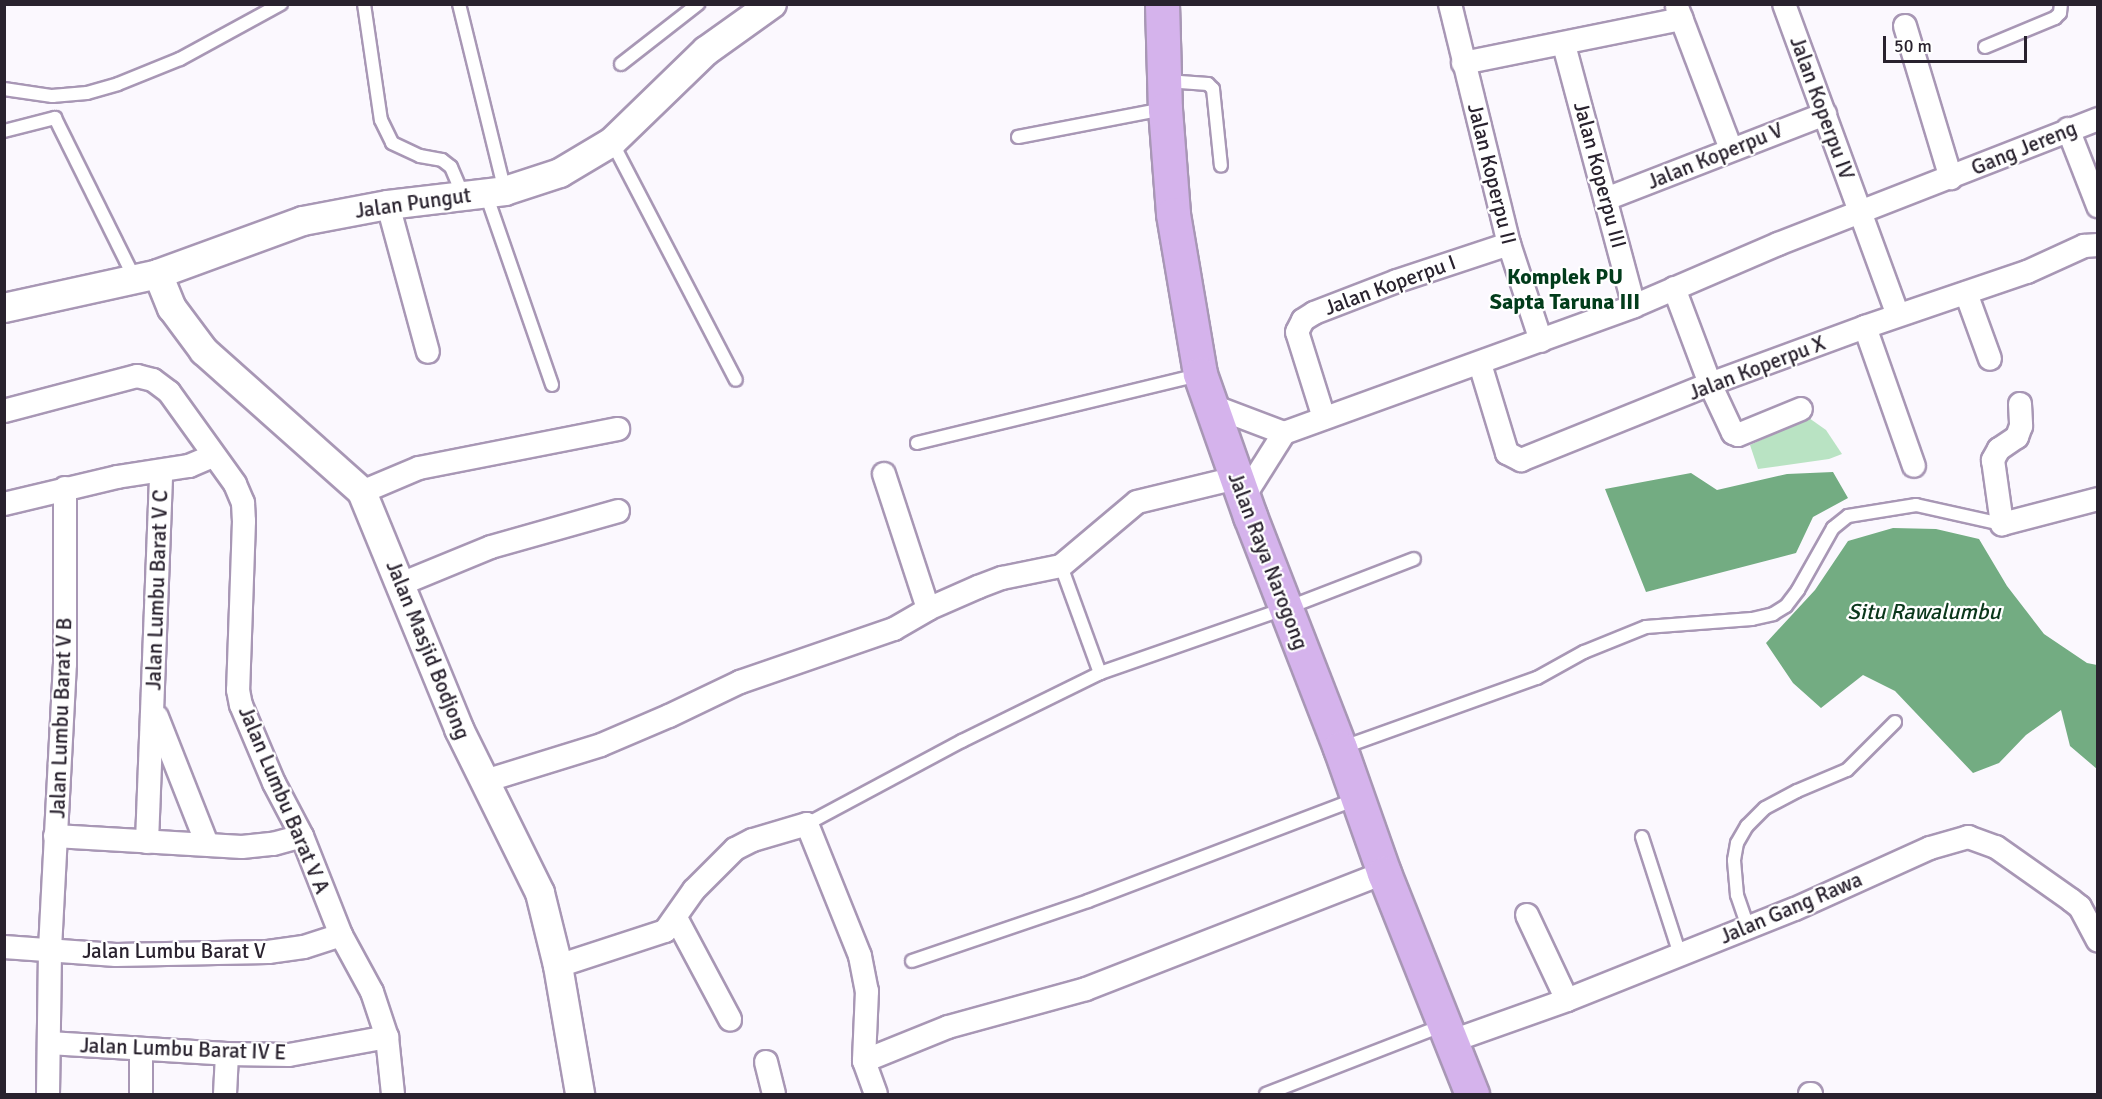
<!DOCTYPE html>
<style>
body{margin:0}
#map{position:relative;width:2102px;height:1099px;overflow:hidden;background:#fbf8fe;font-family:Signika,sans-serif}
div>[style]{position:absolute}
.green>*{inset:0;background:#b9e3c3}
.water>*{inset:0;background:#73ac82}
.roads{filter:drop-shadow(2px 0 #a897b5) drop-shadow(-2px 0 #a897b5) drop-shadow(0 2px #a897b5) drop-shadow(0 -2px #a897b5)}
.service>*{height:12px;margin:-6px;padding:0 6px;transform-origin:6px;border-radius:6px;background:#fff}
.minor>*{height:22px;margin:-11px;padding:0 11px;transform-origin:11px;border-radius:11px;background:#fff}
.tertiary>*{height:28px;margin:-14px;padding:0 14px;transform-origin:14px;border-radius:14px;background:#fff}
.primary>*{height:33px;margin:-16.5px;padding:0 16.5px;transform-origin:16.5px;border-radius:16.5px;background:#d5b3ec}
span{translate:-50% -50%;white-space:nowrap;text-align:center;line-height:1.15;-webkit-text-stroke:4.5px #fff;paint-order:stroke}
.street-label{font-size:21px;color:#29222e}
.neighbourhood-label{font-size:22px;color:#023c1b;font-weight:700}
.water-label{font-size:22px;color:#0a371b;font-style:italic}
.frame{position:absolute;inset:0;border:6px solid #29222e;pointer-events:none}
.scale{position:absolute;left:1883px;top:36px;width:144px;height:27px;box-sizing:border-box;border:3px solid #29222e;border-top:0;padding-left:8px;font-size:18px;line-height:21px;white-space:nowrap;color:#29222e;-webkit-text-stroke:4px #fff;paint-order:stroke}
</style>
<div id="map">
<div class="green">
<i style="clip-path:polygon(1809px 418px,1826px 430px,1842px 454px,1829px 459px,1758px 469px,1750px 445px)"></i>
</div>
<div class="water">
<i style="clip-path:polygon(1833px 472px,1848px 498px,1813px 517px,1796px 553px,1646px 592px,1605px 489px,1691px 473px,1717px 490px,1787px 474px)"></i>
<i style="clip-path:polygon(1893px 528px,1936px 529px,1979px 539px,2007px 586px,2044px 634px,2087px 663px,2097px 665px,2097px 769px,2070px 746px,2061px 710px,2026px 735px,1999px 763px,1973px 773px,1895px 691px,1863px 675px,1821px 708px,1793px 683px,1766px 643px,1815px 590px,1848px 541px)"></i>
</div>
<div class="roads">
<div class="service">
<i style="left:364px;top:4px;width:117px;rotate:81.7deg"></i>
<i style="left:381px;top:120px;width:25px;rotate:64deg"></i>
<i style="left:392px;top:143px;width:31px;rotate:25deg"></i>
<i style="left:420px;top:156px;width:22px;rotate:10deg"></i>
<i style="left:442px;top:160px;width:11px;rotate:38deg"></i>
<i style="left:451px;top:167px;width:30px;rotate:67deg"></i>
<i style="left:459px;top:4px;width:193px;rotate:76.2deg"></i>
<i style="left:1985px;top:47px;width:76px;rotate:-22.5deg"></i>
<i style="left:2055px;top:18px;width:7px;rotate:-45deg"></i>
<i style="left:2060px;top:13px;width:9px;rotate:-84deg"></i>
<i style="left:621px;top:64px;width:98px;rotate:-37.9deg"></i>
<i style="left:1166px;top:81px;width:42px;rotate:4.1deg"></i>
<i style="left:1208px;top:84px;width:7px;rotate:45deg"></i>
<i style="left:1213px;top:89px;width:77px;rotate:84.1deg"></i>
<i style="left:4px;top:89px;width:49px;rotate:8.3deg"></i>
<i style="left:52px;top:96px;width:35px;rotate:-5deg"></i>
<i style="left:87px;top:93px;width:32px;rotate:-16deg"></i>
<i style="left:118px;top:84px;width:67px;rotate:-22deg"></i>
<i style="left:180px;top:59px;width:115px;rotate:-28.6deg"></i>
<i style="left:4px;top:131px;width:53px;rotate:-14.3deg"></i>
<i style="left:55px;top:118px;width:180px;rotate:63.6deg"></i>
<i style="left:1018px;top:137px;width:149px;rotate:-10.9deg"></i>
<i style="left:612px;top:142px;width:268px;rotate:62.5deg"></i>
<i style="left:486px;top:194px;width:202px;rotate:70.9deg"></i>
<i style="left:917px;top:443px;width:289px;rotate:-13.6deg"></i>
<i style="left:1061px;top:566px;width:114px;rotate:70deg"></i>
<i style="left:1341px;top:748px;width:208px;rotate:-19.7deg"></i>
<i style="left:1537px;top:678px;width:54px;rotate:-29deg"></i>
<i style="left:1584px;top:652px;width:67px;rotate:-22deg"></i>
<i style="left:1646px;top:627px;width:106px;rotate:-4.3deg"></i>
<i style="left:1752px;top:619px;width:22px;rotate:-13deg"></i>
<i style="left:1773px;top:614px;width:15px;rotate:-32deg"></i>
<i style="left:1786px;top:606px;width:20px;rotate:-53deg"></i>
<i style="left:1798px;top:590px;width:71px;rotate:-60.6deg"></i>
<i style="left:1833px;top:528px;width:19px;rotate:-39deg"></i>
<i style="left:1848px;top:516px;width:69px;rotate:-9.2deg"></i>
<i style="left:1916px;top:505px;width:88px;rotate:12.5deg"></i>
<i style="left:807px;top:824px;width:176px;rotate:-28.2deg"></i>
<i style="left:962px;top:741px;width:154px;rotate:-26.2deg"></i>
<i style="left:1100px;top:673px;width:198px;rotate:-19.2deg"></i>
<i style="left:1287px;top:608px;width:136px;rotate:-21.1deg"></i>
<i style="left:1642px;top:837px;width:124px;rotate:72.1deg"></i>
<i style="left:1748px;top:927px;width:34px;rotate:-109deg"></i>
<i style="left:1737px;top:895px;width:35px;rotate:-95deg"></i>
<i style="left:1734px;top:860px;width:17px;rotate:-80deg"></i>
<i style="left:1737px;top:843px;width:20px;rotate:-60deg"></i>
<i style="left:1747px;top:826px;width:25px;rotate:-45deg"></i>
<i style="left:1765px;top:808px;width:36px;rotate:-28deg"></i>
<i style="left:1797px;top:791px;width:54px;rotate:-22.8deg"></i>
<i style="left:1847px;top:770px;width:68px;rotate:-45deg"></i>
<i style="left:912px;top:961px;width:186px;rotate:-18.8deg"></i>
<i style="left:1088px;top:901px;width:287px;rotate:-20.8deg"></i>
<i style="left:1266px;top:1094px;width:191px;rotate:-21.2deg"></i>
</div>
<div class="minor">
<i style="left:1450px;top:4px;width:247px;rotate:76.2deg"></i>
<i style="left:1509px;top:244px;width:102px;rotate:71.7deg"></i>
<i style="left:1784px;top:4px;width:331px;rotate:69.9deg"></i>
<i style="left:1677px;top:7px;width:152px;rotate:69.2deg"></i>
<i style="left:1905px;top:26px;width:159px;rotate:73.2deg"></i>
<i style="left:1564px;top:45px;width:270px;rotate:75deg"></i>
<i style="left:1463px;top:63px;width:223px;rotate:-11.4deg"></i>
<i style="left:2068px;top:129px;width:83px;rotate:68.7deg"></i>
<i style="left:1606px;top:199px;width:235px;rotate:-21.2deg"></i>
<i style="left:388px;top:205px;width:152px;rotate:74.8deg"></i>
<i style="left:1674px;top:288px;width:103px;rotate:69.4deg"></i>
<i style="left:1710px;top:384px;width:54px;rotate:64.9deg"></i>
<i style="left:1733px;top:433px;width:5px;rotate:22deg"></i>
<i style="left:1738px;top:435px;width:68px;rotate:-22.4deg"></i>
<i style="left:1966px;top:293px;width:70px;rotate:70deg"></i>
<i style="left:1865px;top:327px;width:147px;rotate:70.6deg"></i>
<i style="left:1480px;top:364px;width:93px;rotate:73.1deg"></i>
<i style="left:1507px;top:453px;width:16px;rotate:27deg"></i>
<i style="left:1521px;top:460px;width:204px;rotate:-21.9deg"></i>
<i style="left:1710px;top:384px;width:165px;rotate:-20.2deg"></i>
<i style="left:1865px;top:327px;width:171px;rotate:-18.8deg"></i>
<i style="left:2027px;top:272px;width:63px;rotate:-24.5deg"></i>
<i style="left:2084px;top:246px;width:14px;rotate:-4deg"></i>
<i style="left:2020px;top:404px;width:22px;rotate:87deg"></i>
<i style="left:2021px;top:426px;width:12px;rotate:110deg"></i>
<i style="left:2017px;top:437px;width:22px;rotate:146deg"></i>
<i style="left:1999px;top:449px;width:13px;rotate:119deg"></i>
<i style="left:1993px;top:460px;width:65px;rotate:82deg"></i>
<i style="left:2002px;top:524px;width:99px;rotate:-14.6deg"></i>
<i style="left:1210px;top:405px;width:79px;rotate:20.7deg"></i>
<i style="left:4px;top:411px;width:138px;rotate:-14.7deg"></i>
<i style="left:137px;top:376px;width:16px;rotate:14deg"></i>
<i style="left:153px;top:380px;width:20px;rotate:37deg"></i>
<i style="left:169px;top:392px;width:113px;rotate:54.3deg"></i>
<i style="left:235px;top:484px;width:21px;rotate:67deg"></i>
<i style="left:243px;top:503px;width:18px;rotate:87deg"></i>
<i style="left:244px;top:521px;width:169px;rotate:92deg"></i>
<i style="left:238px;top:690px;width:15px;rotate:79deg"></i>
<i style="left:241px;top:705px;width:85px;rotate:67.1deg"></i>
<i style="left:274px;top:783px;width:60px;rotate:62.2deg"></i>
<i style="left:302px;top:836px;width:106px;rotate:68.5deg"></i>
<i style="left:341px;top:935px;width:65px;rotate:61.5deg"></i>
<i style="left:372px;top:992px;width:47px;rotate:71.6deg"></i>
<i style="left:387px;top:1037px;width:57px;rotate:84deg"></i>
<i style="left:1324px;top:418px;width:90px;rotate:-107.4deg"></i>
<i style="left:1297px;top:332px;width:13px;rotate:-63deg"></i>
<i style="left:1303px;top:320px;width:13px;rotate:-32deg"></i>
<i style="left:1314px;top:313px;width:89px;rotate:-21.1deg"></i>
<i style="left:1397px;top:281px;width:118px;rotate:-18.3deg"></i>
<i style="left:884px;top:474px;width:142px;rotate:71.9deg"></i>
<i style="left:362px;top:492px;width:62px;rotate:-22.8deg"></i>
<i style="left:419px;top:468px;width:203px;rotate:-11.1deg"></i>
<i style="left:1243px;top:498px;width:77px;rotate:-57.8deg"></i>
<i style="left:1284px;top:433px;width:372px;rotate:-19.9deg"></i>
<i style="left:1634px;top:306px;width:157px;rotate:-23.3deg"></i>
<i style="left:1778px;top:244px;width:344px;rotate:-21.3deg"></i>
<i style="left:4px;top:504px;width:116px;rotate:-13.4deg"></i>
<i style="left:117px;top:477px;width:73px;rotate:-8.7deg"></i>
<i style="left:189px;top:466px;width:26px;rotate:-23deg"></i>
<i style="left:401px;top:584px;width:97px;rotate:-22.3deg"></i>
<i style="left:491px;top:547px;width:132px;rotate:-15.8deg"></i>
<i style="left:157px;top:717px;width:136px;rotate:68.5deg"></i>
<i style="left:485px;top:781px;width:121px;rotate:-17.2deg"></i>
<i style="left:601px;top:745px;width:74px;rotate:-23.1deg"></i>
<i style="left:669px;top:716px;width:79px;rotate:-25.6deg"></i>
<i style="left:740px;top:682px;width:163px;rotate:-19deg"></i>
<i style="left:894px;top:629px;width:39px;rotate:-30deg"></i>
<i style="left:928px;top:609px;width:55px;rotate:-23.7deg"></i>
<i style="left:978px;top:587px;width:26px;rotate:-21deg"></i>
<i style="left:1002px;top:578px;width:60px;rotate:-11.5deg"></i>
<i style="left:1061px;top:566px;width:99px;rotate:-40.1deg"></i>
<i style="left:1137px;top:502px;width:102px;rotate:-13.6deg"></i>
<i style="left:55px;top:836px;width:187px;rotate:3.4deg"></i>
<i style="left:242px;top:847px;width:31px;rotate:-6deg"></i>
<i style="left:273px;top:844px;width:30px;rotate:-15deg"></i>
<i style="left:147px;top:842px;width:371px;rotate:-87.8deg"></i>
<i style="left:1527px;top:915px;width:94px;rotate:64.8deg"></i>
<i style="left:676px;top:918px;width:115px;rotate:61.9deg"></i>
<i style="left:4px;top:947px;width:112px;rotate:4.1deg"></i>
<i style="left:116px;top:955px;width:152px;rotate:-1.1deg"></i>
<i style="left:268px;top:952px;width:36px;rotate:-8deg"></i>
<i style="left:304px;top:947px;width:39px;rotate:-18deg"></i>
<i style="left:558px;top:966px;width:113px;rotate:-18.1deg"></i>
<i style="left:665px;top:931px;width:50px;rotate:-54.7deg"></i>
<i style="left:694px;top:890px;width:58px;rotate:-45deg"></i>
<i style="left:735px;top:849px;width:20px;rotate:-27deg"></i>
<i style="left:753px;top:840px;width:56px;rotate:-16.5deg"></i>
<i style="left:807px;top:824px;width:142px;rotate:68.1deg"></i>
<i style="left:860px;top:956px;width:36px;rotate:79deg"></i>
<i style="left:867px;top:991px;width:70px;rotate:92.5deg"></i>
<i style="left:864px;top:1061px;width:35px;rotate:70deg"></i>
<i style="left:1452px;top:1041px;width:122px;rotate:-19.6deg"></i>
<i style="left:1567px;top:1000px;width:245px;rotate:-21.8deg"></i>
<i style="left:1795px;top:909px;width:148px;rotate:-24.3deg"></i>
<i style="left:1930px;top:848px;width:40px;rotate:-16deg"></i>
<i style="left:1968px;top:837px;width:30px;rotate:20deg"></i>
<i style="left:1996px;top:847px;width:92px;rotate:35.2deg"></i>
<i style="left:2071px;top:900px;width:11px;rotate:38deg"></i>
<i style="left:2080px;top:907px;width:38px;rotate:62deg"></i>
<i style="left:49px;top:1043px;width:178px;rotate:3.5deg"></i>
<i style="left:227px;top:1054px;width:62px;rotate:0.9deg"></i>
<i style="left:289px;top:1055px;width:100px;rotate:-10.4deg"></i>
<i style="left:864px;top:1061px;width:91px;rotate:-22deg"></i>
<i style="left:948px;top:1027px;width:143px;rotate:-15.4deg"></i>
<i style="left:1086px;top:989px;width:320px;rotate:-21.3deg"></i>
<i style="left:766px;top:1062px;width:33px;rotate:76deg"></i>
<i style="left:48px;top:1094px;width:145px;rotate:-89.2deg"></i>
<i style="left:50px;top:949px;width:285px;rotate:-87deg"></i>
<i style="left:65px;top:664px;width:176px;rotate:-90deg"></i>
<i style="left:141px;top:1094px;width:45px;rotate:-90deg"></i>
<i style="left:225px;top:1094px;width:40px;rotate:-87.1deg"></i>
<i style="left:1810px;top:1094px;width:1px"></i>
</div>
<div class="tertiary">
<i style="left:158px;top:274px;width:37px;rotate:68deg"></i>
<i style="left:172px;top:308px;width:54px;rotate:53.3deg"></i>
<i style="left:204px;top:351px;width:212px;rotate:41.7deg"></i>
<i style="left:362px;top:492px;width:256px;rotate:67.7deg"></i>
<i style="left:459px;top:729px;width:183px;rotate:63.7deg"></i>
<i style="left:540px;top:893px;width:75px;rotate:76.1deg"></i>
<i style="left:558px;top:966px;width:130px;rotate:80.2deg"></i>
<i style="left:4px;top:308px;width:158px;rotate:-12.4deg"></i>
<i style="left:158px;top:274px;width:154px;rotate:-20.1deg"></i>
<i style="left:303px;top:221px;width:86px;rotate:-10.7deg"></i>
<i style="left:388px;top:205px;width:118px;rotate:-6.8deg"></i>
<i style="left:505px;top:191px;width:58px;rotate:-18.1deg"></i>
<i style="left:560px;top:173px;width:61px;rotate:-30.8deg"></i>
<i style="left:612px;top:142px;width:131px;rotate:-44.1deg"></i>
<i style="left:706px;top:51px;width:81px;rotate:-35.5deg"></i>
</div>
<div class="primary">
<i style="left:1162px;top:4px;width:105px;rotate:88.4deg"></i>
<i style="left:1165px;top:109px;width:105px;rotate:85.6deg"></i>
<i style="left:1173px;top:214px;width:162px;rotate:80.4deg"></i>
<i style="left:1200px;top:374px;width:151px;rotate:70.6deg"></i>
<i style="left:1250px;top:516px;width:249px;rotate:68.8deg"></i>
<i style="left:1340px;top:748px;width:133px;rotate:70.6deg"></i>
<i style="left:1384px;top:873px;width:238px;rotate:68.3deg"></i>
</div>
</div>
<div class="street-label">
<span style="left:1822px;top:108px;rotate:70deg">Jalan Koperpu IV</span>
<span style="left:2024px;top:148px;rotate:-22deg">Gang Jereng</span>
<span style="left:1715px;top:156px;rotate:-22deg">Jalan Koperpu V</span>
<span style="left:1492px;top:174px;rotate:76deg">Jalan Koperpu II</span>
<span style="left:1600px;top:175px;rotate:75deg">Jalan Koperpu III</span>
<span style="left:413px;top:203px;rotate:-8deg">Jalan Pungut</span>
<span style="left:1390px;top:285px;rotate:-20deg">Jalan Koperpu I</span>
<span style="left:1757px;top:368px;rotate:-21deg">Jalan Koperpu X</span>
<span style="left:1268px;top:561px;rotate:69deg">Jalan Raya Narogong</span>
<span style="left:157px;top:590px;rotate:-88deg">Jalan Lumbu Barat V C</span>
<span style="left:428px;top:650px;rotate:68deg">Jalan Masjid Bodjong</span>
<span style="left:61px;top:718px;rotate:-88deg">Jalan Lumbu Barat V B</span>
<span style="left:284px;top:800px;rotate:67deg">Jalan Lumbu Barat V A</span>
<span style="left:1791px;top:908px;rotate:-23deg">Jalan Gang Rawa</span>
<span style="left:174px;top:951px">Jalan Lumbu Barat V</span>
<span style="left:183px;top:1049px;rotate:2deg">Jalan Lumbu Barat IV E</span>
</div>
<div class="neighbourhood-label">
<span style="left:1565px;top:289px">Komplek PU<br>Sapta Taruna III</span>
</div>
<div class="water-label">
<span style="left:1924px;top:612px">Situ Rawalumbu</span>
</div>
<div class="frame"></div>
<div class="scale">50 m</div>
</div>
